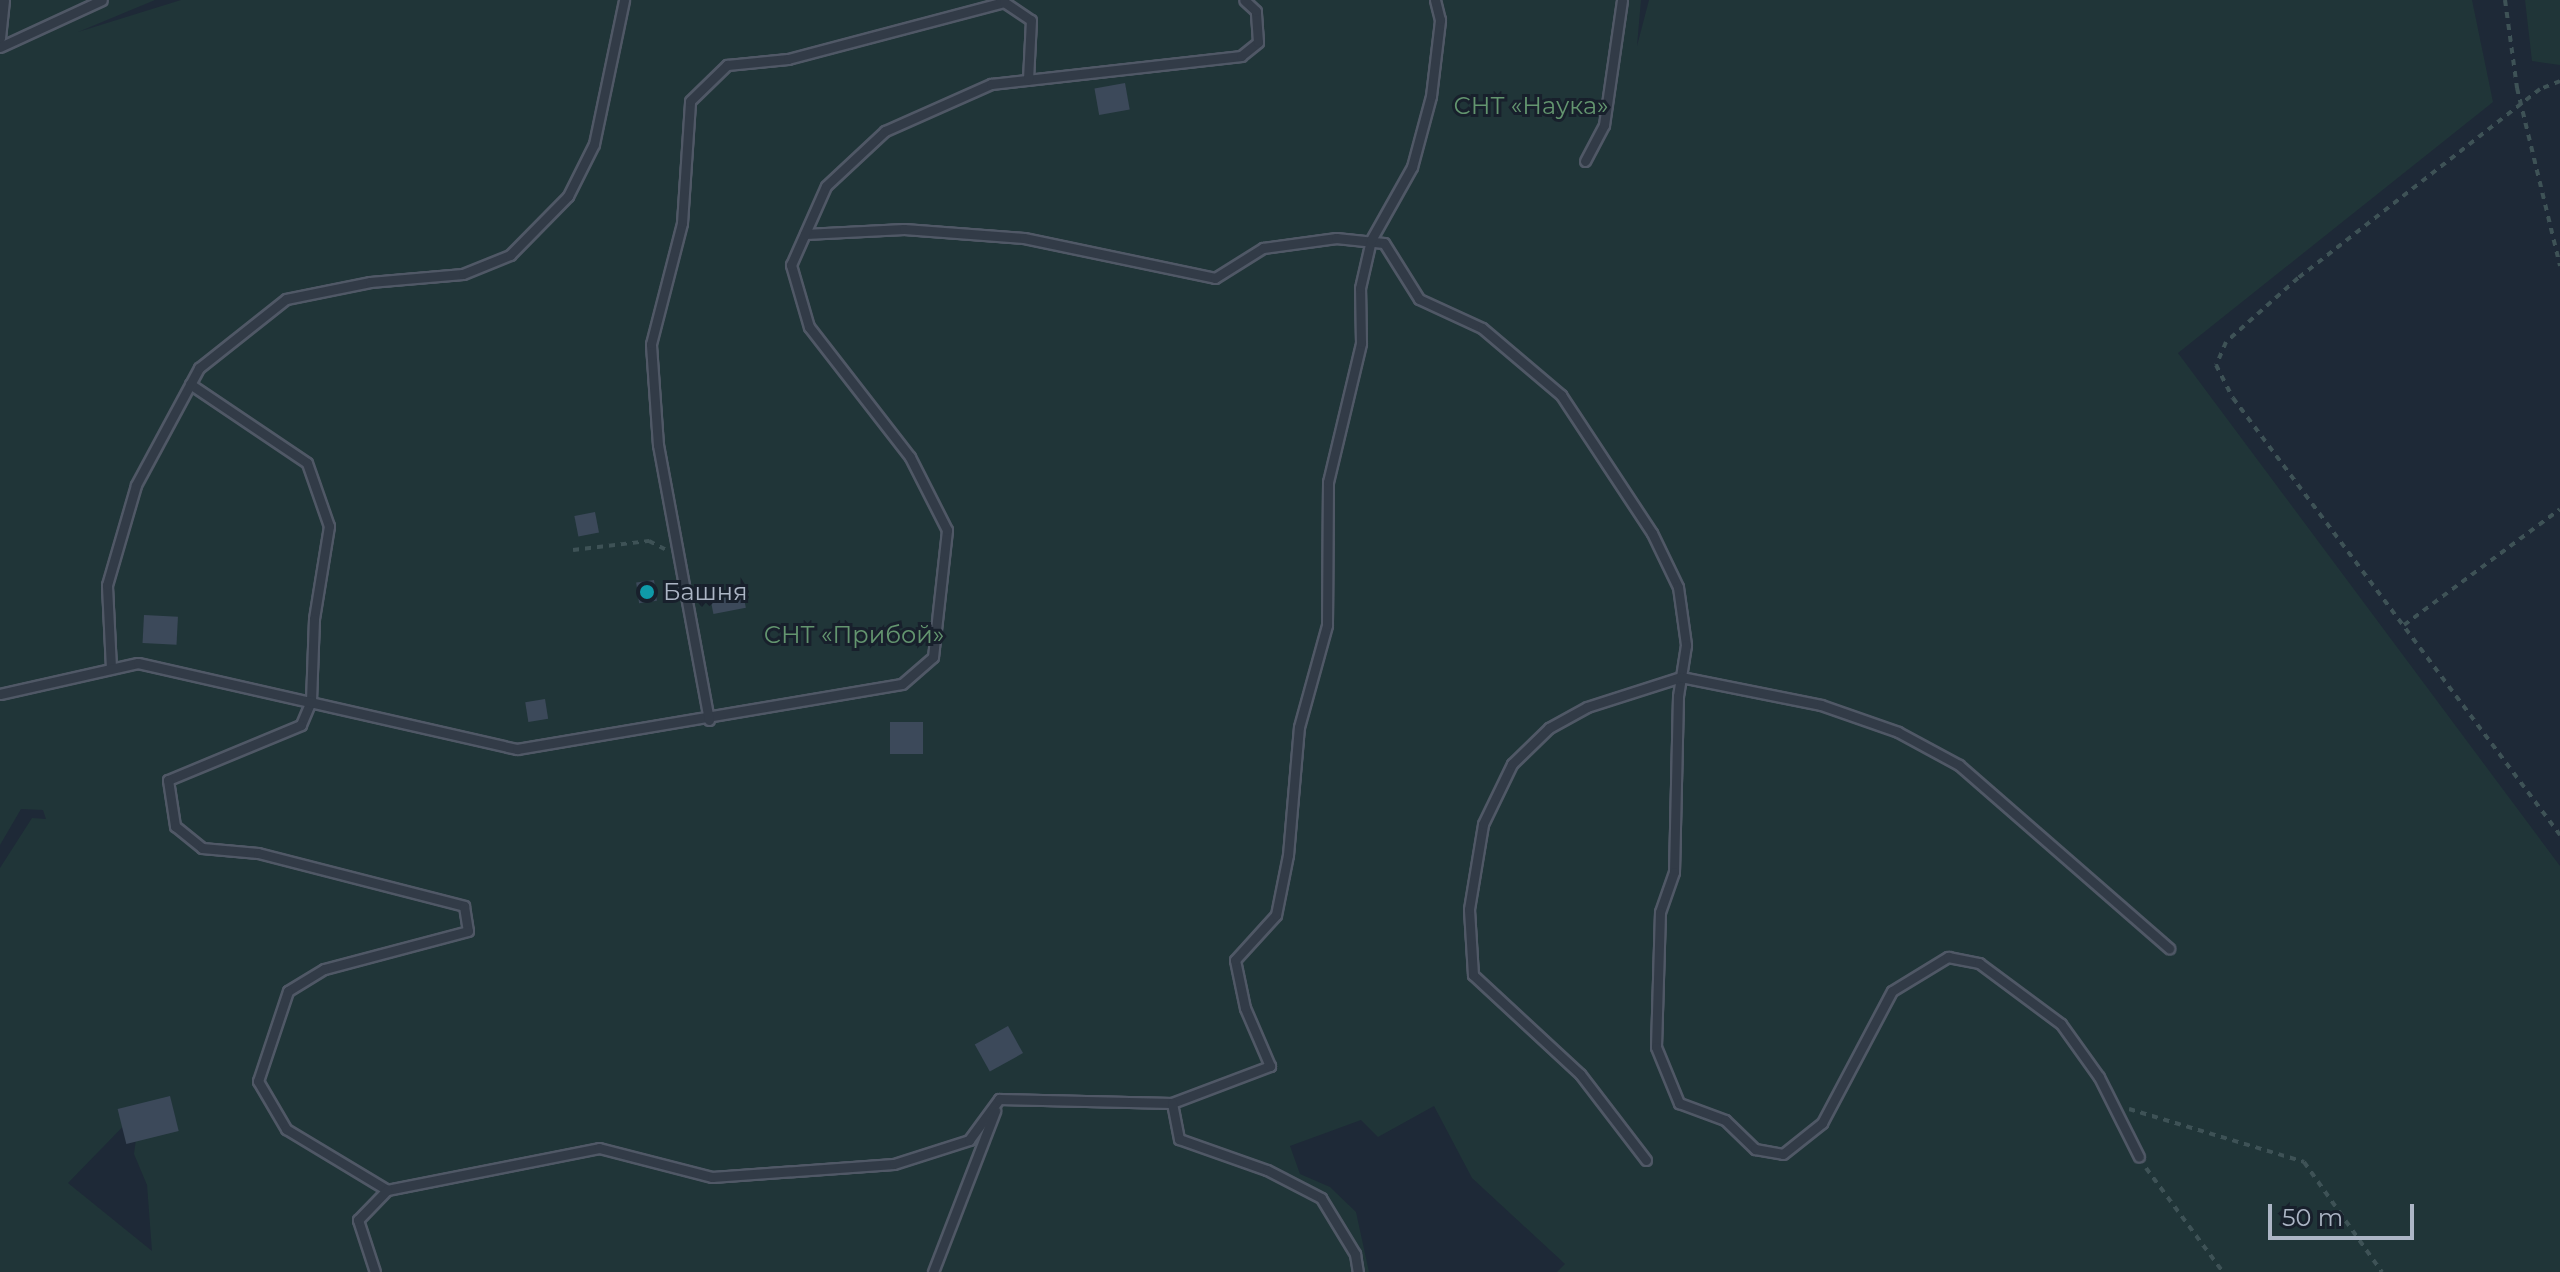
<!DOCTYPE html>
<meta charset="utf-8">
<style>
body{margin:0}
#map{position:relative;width:2560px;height:1272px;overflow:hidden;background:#1e2937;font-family:Montserrat,sans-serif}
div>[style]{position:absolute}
.green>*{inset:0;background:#203538}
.building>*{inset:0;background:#3c495a;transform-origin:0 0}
.path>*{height:4px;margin-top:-2px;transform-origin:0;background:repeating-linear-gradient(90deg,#3e5256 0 6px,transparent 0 12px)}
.roads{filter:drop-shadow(2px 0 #505866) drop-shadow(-2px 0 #505866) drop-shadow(0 2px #505866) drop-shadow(0 -2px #505866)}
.lane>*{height:9px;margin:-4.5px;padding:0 4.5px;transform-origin:4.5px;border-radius:4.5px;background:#323b47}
.dots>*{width:22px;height:22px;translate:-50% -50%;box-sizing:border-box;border:4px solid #18202c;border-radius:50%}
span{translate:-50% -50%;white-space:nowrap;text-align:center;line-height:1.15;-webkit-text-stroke:6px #18202c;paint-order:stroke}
.park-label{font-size:24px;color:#63956f}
.poi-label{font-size:24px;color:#acb5c5}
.left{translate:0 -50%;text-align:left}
.scale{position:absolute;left:2268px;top:1204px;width:146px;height:36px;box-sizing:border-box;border:4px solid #acb5c5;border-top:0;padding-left:10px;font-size:24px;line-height:28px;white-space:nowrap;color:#acb5c5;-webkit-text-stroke:6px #18202c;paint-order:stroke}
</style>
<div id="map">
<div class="green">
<i style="clip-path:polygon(evenodd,0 0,155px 0,78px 32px,181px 0,1641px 0,1637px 46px,1649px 0,2472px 0,2493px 102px,2178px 353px,2560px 866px,2560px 1272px,1557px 1272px,1565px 1264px,1472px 1178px,1434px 1106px,1378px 1137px,1361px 1120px,1290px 1146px,1300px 1174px,1330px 1187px,1356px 1212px,1369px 1272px,0 1272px,0 868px,32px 818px,46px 819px,43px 810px,21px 809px,0 845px,0 0,140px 1109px,134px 1154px,147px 1185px,152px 1251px,68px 1183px,140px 1109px)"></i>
<i style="clip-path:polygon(2525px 0,2560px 0,2560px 65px,2532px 61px)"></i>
</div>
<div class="building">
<i style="left:1125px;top:83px;width:27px;height:31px;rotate:80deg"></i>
<i style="left:595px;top:512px;width:21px;height:21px;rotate:79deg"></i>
<i style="left:654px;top:580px;width:21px;height:18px;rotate:82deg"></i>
<i style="left:742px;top:588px;width:20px;height:33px;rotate:79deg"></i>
<i style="left:144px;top:615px;width:34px;height:28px;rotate:3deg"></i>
<i style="left:545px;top:699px;width:20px;height:20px;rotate:81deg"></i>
<i style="left:890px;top:722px;width:33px;height:32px"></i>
<i style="left:1008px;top:1026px;width:31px;height:38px;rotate:61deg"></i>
<i style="left:170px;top:1096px;width:36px;height:54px;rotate:76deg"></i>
</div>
<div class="path">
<i style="left:2505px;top:0;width:89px;rotate:82.2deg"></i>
<i style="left:2517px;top:88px;width:183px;rotate:76.4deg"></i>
<i style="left:2560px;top:81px;width:22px;rotate:158deg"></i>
<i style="left:2540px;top:89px;width:307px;rotate:142deg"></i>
<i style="left:2298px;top:278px;width:96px;rotate:138.4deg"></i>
<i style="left:2226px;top:342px;width:25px;rotate:113deg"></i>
<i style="left:2216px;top:365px;width:37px;rotate:63deg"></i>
<i style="left:2233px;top:398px;width:546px;rotate:53.19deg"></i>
<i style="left:573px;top:550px;width:77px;rotate:-6.8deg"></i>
<i style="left:649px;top:541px;width:18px;rotate:27deg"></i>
<i style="left:2404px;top:625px;width:194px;rotate:-36.6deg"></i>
<i style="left:2129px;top:1109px;width:183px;rotate:16.8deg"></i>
<i style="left:2304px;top:1162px;width:135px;rotate:54.7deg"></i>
<i style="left:2146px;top:1168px;width:129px;rotate:53.5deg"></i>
</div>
<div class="roads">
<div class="lane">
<i style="left:0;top:38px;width:38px;rotate:-84deg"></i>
<i style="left:0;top:47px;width:112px;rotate:-24.7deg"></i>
<i style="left:1585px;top:161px;width:41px;rotate:-62.2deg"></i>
<i style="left:1604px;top:125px;width:126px;rotate:-81.8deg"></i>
<i style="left:805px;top:234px;width:99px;rotate:-2.9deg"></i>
<i style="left:904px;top:229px;width:120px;rotate:4.3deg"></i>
<i style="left:1024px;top:238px;width:195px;rotate:11.8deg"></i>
<i style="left:1215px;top:278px;width:57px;rotate:-32deg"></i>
<i style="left:1263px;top:248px;width:74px;rotate:-7.8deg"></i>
<i style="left:1336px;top:238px;width:48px;rotate:5.9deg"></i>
<i style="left:1384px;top:243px;width:66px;rotate:58deg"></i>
<i style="left:1419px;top:299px;width:69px;rotate:24.7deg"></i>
<i style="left:1482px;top:328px;width:104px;rotate:40.3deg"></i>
<i style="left:1561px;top:395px;width:165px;rotate:56.6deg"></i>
<i style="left:1652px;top:533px;width:60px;rotate:64.3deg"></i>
<i style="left:1678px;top:587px;width:59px;rotate:82.1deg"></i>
<i style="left:1686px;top:645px;width:52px;rotate:98.9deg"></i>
<i style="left:1678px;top:696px;width:176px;rotate:91.3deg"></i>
<i style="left:1674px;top:872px;width:42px;rotate:109.3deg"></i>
<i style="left:1660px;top:912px;width:135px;rotate:91.7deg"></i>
<i style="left:1656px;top:1047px;width:61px;rotate:67.7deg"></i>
<i style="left:1679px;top:1103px;width:49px;rotate:20.3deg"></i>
<i style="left:1725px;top:1120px;width:42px;rotate:44deg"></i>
<i style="left:1755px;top:1149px;width:28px;rotate:10deg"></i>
<i style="left:1783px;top:1154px;width:50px;rotate:-38.5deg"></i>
<i style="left:1822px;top:1123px;width:149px;rotate:-62.1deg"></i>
<i style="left:1892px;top:991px;width:66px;rotate:-31.3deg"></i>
<i style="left:1948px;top:957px;width:32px;rotate:11deg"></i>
<i style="left:1979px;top:963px;width:102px;rotate:36.6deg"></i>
<i style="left:2061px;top:1024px;width:65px;rotate:54.4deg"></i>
<i style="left:2099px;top:1077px;width:89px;rotate:63.4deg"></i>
<i style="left:190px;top:384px;width:141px;rotate:34deg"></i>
<i style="left:307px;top:463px;width:67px;rotate:70.8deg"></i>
<i style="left:329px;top:526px;width:94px;rotate:99.2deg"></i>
<i style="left:314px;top:619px;width:82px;rotate:92.1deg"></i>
<i style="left:311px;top:701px;width:26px;rotate:113deg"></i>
<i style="left:301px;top:725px;width:144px;rotate:157.5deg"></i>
<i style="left:168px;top:780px;width:47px;rotate:81.3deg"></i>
<i style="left:175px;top:826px;width:35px;rotate:39deg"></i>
<i style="left:202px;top:848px;width:56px;rotate:5.1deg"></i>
<i style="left:258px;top:853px;width:213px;rotate:14.4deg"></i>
<i style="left:464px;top:906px;width:25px;rotate:81deg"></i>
<i style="left:468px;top:931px;width:149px;rotate:165.2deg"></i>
<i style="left:324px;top:969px;width:42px;rotate:148.6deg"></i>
<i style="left:288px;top:991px;width:95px;rotate:108.4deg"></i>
<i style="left:258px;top:1081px;width:56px;rotate:59.7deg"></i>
<i style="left:286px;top:1129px;width:118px;rotate:31.1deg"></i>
<i style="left:387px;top:1190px;width:216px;rotate:-11.2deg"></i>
<i style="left:599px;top:1148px;width:117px;rotate:14.4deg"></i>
<i style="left:712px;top:1177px;width:182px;rotate:-4.1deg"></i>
<i style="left:894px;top:1164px;width:79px;rotate:-17.7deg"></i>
<i style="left:969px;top:1140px;width:51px;rotate:-53.8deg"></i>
<i style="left:999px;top:1099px;width:173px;rotate:1.3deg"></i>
<i style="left:1172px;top:1103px;width:105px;rotate:-20.7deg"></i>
<i style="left:1270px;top:1066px;width:63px;rotate:-113.3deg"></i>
<i style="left:1245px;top:1008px;width:49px;rotate:-101.8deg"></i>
<i style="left:1235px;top:960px;width:61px;rotate:-47.7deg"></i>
<i style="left:1276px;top:915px;width:61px;rotate:-78.7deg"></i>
<i style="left:1288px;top:855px;width:128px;rotate:-85.1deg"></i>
<i style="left:1299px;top:727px;width:106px;rotate:-74.6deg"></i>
<i style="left:1327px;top:625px;width:143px;rotate:-89.6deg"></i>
<i style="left:1328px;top:482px;width:143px;rotate:-76.6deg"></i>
<i style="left:1361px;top:343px;width:55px;rotate:-91deg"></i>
<i style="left:1360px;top:288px;width:49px;rotate:-77.1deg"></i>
<i style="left:1371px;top:240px;width:84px;rotate:-60.7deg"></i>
<i style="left:1412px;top:167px;width:73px;rotate:-75deg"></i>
<i style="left:1431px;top:96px;width:77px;rotate:-83.2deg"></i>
<i style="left:1440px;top:20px;width:21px;rotate:-104deg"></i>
<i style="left:111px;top:668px;width:83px;rotate:-92.8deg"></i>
<i style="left:107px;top:585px;width:104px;rotate:-73.8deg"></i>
<i style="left:136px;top:485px;width:133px;rotate:-61.7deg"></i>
<i style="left:199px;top:368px;width:111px;rotate:-38.4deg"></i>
<i style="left:286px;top:299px;width:86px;rotate:-11.4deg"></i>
<i style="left:370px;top:282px;width:93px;rotate:-4.9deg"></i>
<i style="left:463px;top:274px;width:51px;rotate:-22deg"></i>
<i style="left:510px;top:255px;width:83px;rotate:-45.5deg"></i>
<i style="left:568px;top:196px;width:58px;rotate:-63.4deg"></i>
<i style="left:594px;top:144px;width:147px;rotate:-78.2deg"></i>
<i style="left:0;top:694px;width:141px;rotate:-12.7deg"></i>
<i style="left:138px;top:663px;width:389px;rotate:12.8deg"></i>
<i style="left:517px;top:749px;width:390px;rotate:-9.6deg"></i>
<i style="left:902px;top:684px;width:41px;rotate:-41.1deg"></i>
<i style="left:933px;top:657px;width:128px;rotate:-83.7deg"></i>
<i style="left:947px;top:530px;width:82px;rotate:-116.9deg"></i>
<i style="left:910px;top:457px;width:165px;rotate:-127.8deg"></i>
<i style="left:809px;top:327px;width:65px;rotate:-106.2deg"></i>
<i style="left:791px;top:265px;width:86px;rotate:-66.1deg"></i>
<i style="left:826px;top:186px;width:81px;rotate:-43deg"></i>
<i style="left:885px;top:131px;width:116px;rotate:-23.9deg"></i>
<i style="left:991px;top:84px;width:252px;rotate:-6.4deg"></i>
<i style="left:1241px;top:56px;width:22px;rotate:-39deg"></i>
<i style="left:1258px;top:42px;width:31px;rotate:-94deg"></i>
<i style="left:1256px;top:11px;width:16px;rotate:-137deg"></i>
<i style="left:709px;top:720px;width:280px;rotate:-100.5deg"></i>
<i style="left:658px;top:445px;width:101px;rotate:-94deg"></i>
<i style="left:651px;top:344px;width:125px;rotate:-75.6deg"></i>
<i style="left:682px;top:223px;width:122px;rotate:-86.2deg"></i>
<i style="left:690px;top:101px;width:52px;rotate:-44.2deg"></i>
<i style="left:727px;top:65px;width:61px;rotate:-5.6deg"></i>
<i style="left:788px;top:59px;width:223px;rotate:-14.8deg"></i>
<i style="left:1004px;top:2px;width:32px;rotate:34deg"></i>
<i style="left:1031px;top:20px;width:60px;rotate:92.9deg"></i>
<i style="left:1172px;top:1103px;width:37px;rotate:79deg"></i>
<i style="left:1179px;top:1139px;width:93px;rotate:19.4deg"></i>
<i style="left:1267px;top:1170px;width:61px;rotate:27.4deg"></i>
<i style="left:1321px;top:1198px;width:66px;rotate:58.7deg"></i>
<i style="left:1355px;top:1254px;width:18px;rotate:81deg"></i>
<i style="left:1646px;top:1160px;width:108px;rotate:-127.5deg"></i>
<i style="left:1580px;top:1074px;width:146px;rotate:-137.2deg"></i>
<i style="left:1473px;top:975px;width:66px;rotate:-93.5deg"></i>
<i style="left:1469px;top:909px;width:86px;rotate:-80.6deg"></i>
<i style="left:1483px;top:824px;width:67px;rotate:-64.2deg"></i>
<i style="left:1512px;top:764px;width:52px;rotate:-44.2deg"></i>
<i style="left:1549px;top:728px;width:43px;rotate:-28.9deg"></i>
<i style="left:1587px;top:707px;width:99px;rotate:-17.7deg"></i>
<i style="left:1681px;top:677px;width:143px;rotate:11.3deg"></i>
<i style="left:1821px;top:705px;width:82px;rotate:19.3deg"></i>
<i style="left:1898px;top:732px;width:69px;rotate:28.4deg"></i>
<i style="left:1959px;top:765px;width:279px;rotate:41.1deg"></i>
<i style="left:375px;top:1272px;width:55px;rotate:-108.1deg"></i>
<i style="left:358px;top:1220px;width:42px;rotate:-46deg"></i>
<i style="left:933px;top:1272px;width:173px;rotate:-68.9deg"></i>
</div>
</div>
<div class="dots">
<i style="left:647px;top:592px;background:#0f9aa8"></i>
</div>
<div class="park-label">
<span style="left:1531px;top:106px">СНТ «Наука»</span>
<span style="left:854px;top:635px">СНТ «Прибой»</span>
</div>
<div class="poi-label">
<span class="left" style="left:663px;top:592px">Башня</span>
</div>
<div class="scale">50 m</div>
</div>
